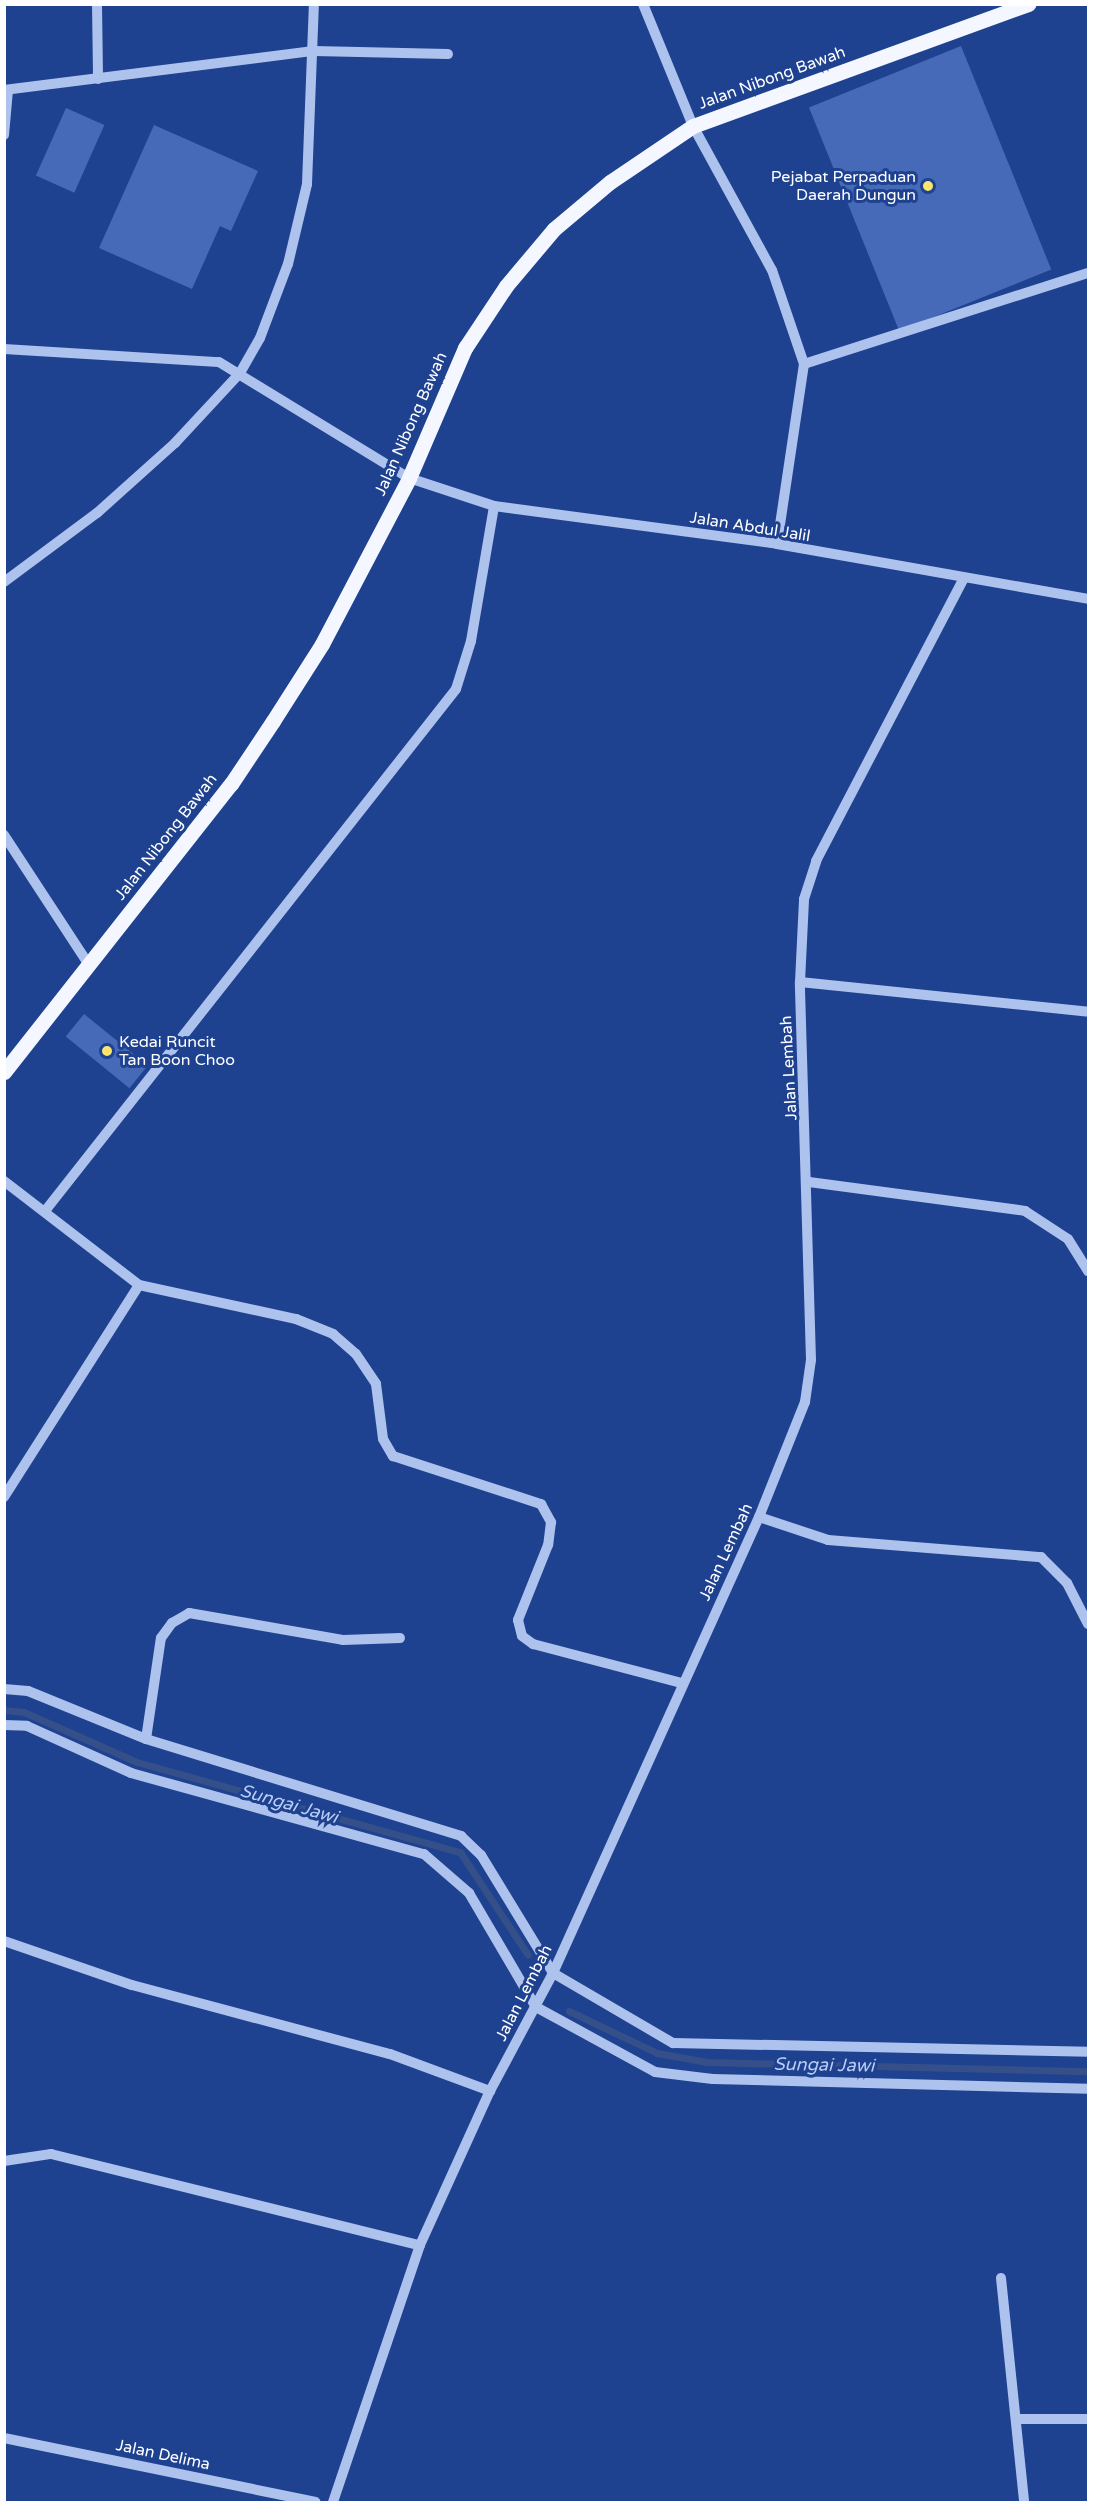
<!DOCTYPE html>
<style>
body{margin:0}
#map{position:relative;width:1093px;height:2507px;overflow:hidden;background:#1e4190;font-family:"Varela Round",sans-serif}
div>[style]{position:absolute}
.stream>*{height:7px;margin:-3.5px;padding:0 3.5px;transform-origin:3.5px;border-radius:3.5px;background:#354f89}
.building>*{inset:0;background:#466ab7;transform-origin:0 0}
.minor>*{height:10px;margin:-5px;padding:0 5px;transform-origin:5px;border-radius:5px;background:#adc2ed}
.major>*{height:15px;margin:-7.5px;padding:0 7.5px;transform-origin:7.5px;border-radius:7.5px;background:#f4f7ff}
.dots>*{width:16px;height:16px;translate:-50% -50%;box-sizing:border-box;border:3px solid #1e4190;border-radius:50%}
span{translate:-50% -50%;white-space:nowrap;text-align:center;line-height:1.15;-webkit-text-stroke:6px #1e4190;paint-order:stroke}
.street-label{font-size:16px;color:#fff}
.poi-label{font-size:16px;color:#fff}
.right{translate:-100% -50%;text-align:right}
.left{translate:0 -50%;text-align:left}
.water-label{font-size:18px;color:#b9cdf4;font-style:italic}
.frame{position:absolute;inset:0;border:6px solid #fff;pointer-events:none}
</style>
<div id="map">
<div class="stream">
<i style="left:4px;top:1710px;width:20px;rotate:6deg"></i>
<i style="left:24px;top:1712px;width:124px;rotate:23.9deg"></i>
<i style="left:137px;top:1762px;width:335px;rotate:15.6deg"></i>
<i style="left:460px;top:1852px;width:123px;rotate:56.6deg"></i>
<i style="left:569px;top:2011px;width:98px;rotate:25.5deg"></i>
<i style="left:657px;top:2053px;width:51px;rotate:10.2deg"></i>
<i style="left:707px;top:2062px;width:381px;rotate:1.4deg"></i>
</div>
<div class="building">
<i style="left:961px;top:46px;width:241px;height:164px;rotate:68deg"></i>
<i style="left:66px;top:108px;width:42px;height:74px;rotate:24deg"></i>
<i style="clip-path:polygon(154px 125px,258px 171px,231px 231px,220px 226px,192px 289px,99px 248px)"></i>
<i style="left:84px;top:1014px;width:82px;height:29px;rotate:39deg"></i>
</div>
<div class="minor">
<i style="left:97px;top:4px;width:75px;rotate:89.2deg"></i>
<i style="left:643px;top:4px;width:132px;rotate:67.7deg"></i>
<i style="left:693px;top:126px;width:164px;rotate:61.3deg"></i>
<i style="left:772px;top:270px;width:99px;rotate:71.2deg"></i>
<i style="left:804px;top:364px;width:182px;rotate:98.5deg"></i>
<i style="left:4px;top:90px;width:312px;rotate:-7.2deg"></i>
<i style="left:314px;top:51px;width:134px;rotate:1.3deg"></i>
<i style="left:4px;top:135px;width:45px;rotate:-84.9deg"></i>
<i style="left:4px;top:349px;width:215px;rotate:3.5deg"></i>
<i style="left:219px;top:362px;width:223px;rotate:31.4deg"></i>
<i style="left:409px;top:478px;width:89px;rotate:18.2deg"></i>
<i style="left:494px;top:506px;width:286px;rotate:7.6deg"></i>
<i style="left:777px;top:544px;width:316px;rotate:10deg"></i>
<i style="left:804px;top:364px;width:298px;rotate:-17.8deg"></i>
<i style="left:4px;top:582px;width:116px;rotate:-36.6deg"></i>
<i style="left:97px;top:513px;width:105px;rotate:-41.9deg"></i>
<i style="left:175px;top:443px;width:96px;rotate:-47.1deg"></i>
<i style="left:240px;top:373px;width:40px;rotate:-60.3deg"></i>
<i style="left:260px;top:338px;width:79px;rotate:-69.3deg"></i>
<i style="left:288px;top:264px;width:82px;rotate:-76.6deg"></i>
<i style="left:307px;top:184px;width:180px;rotate:-87.8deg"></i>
<i style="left:4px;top:835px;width:155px;rotate:56.8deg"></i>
<i style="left:800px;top:982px;width:290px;rotate:5.9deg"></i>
<i style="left:4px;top:1181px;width:170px;rotate:37.6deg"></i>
<i style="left:139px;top:1285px;width:161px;rotate:12.2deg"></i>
<i style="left:296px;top:1319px;width:40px;rotate:22deg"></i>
<i style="left:333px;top:1334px;width:30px;rotate:41deg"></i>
<i style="left:356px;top:1354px;width:36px;rotate:56deg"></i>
<i style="left:376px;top:1384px;width:55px;rotate:82.7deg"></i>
<i style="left:383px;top:1439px;width:20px;rotate:60deg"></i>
<i style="left:393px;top:1456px;width:156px;rotate:18deg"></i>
<i style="left:541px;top:1504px;width:21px;rotate:61deg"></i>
<i style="left:551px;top:1522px;width:23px;rotate:97deg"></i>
<i style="left:548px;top:1545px;width:81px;rotate:111.8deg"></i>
<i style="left:518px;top:1620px;width:16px;rotate:76deg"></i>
<i style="left:522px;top:1636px;width:14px;rotate:36deg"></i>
<i style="left:533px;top:1644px;width:154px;rotate:14.7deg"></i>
<i style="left:809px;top:1182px;width:218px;rotate:7.6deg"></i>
<i style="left:1025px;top:1211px;width:51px;rotate:33.1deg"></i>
<i style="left:1068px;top:1239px;width:38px;rotate:58deg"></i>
<i style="left:45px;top:1211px;width:664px;rotate:-51.78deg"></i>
<i style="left:456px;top:689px;width:50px;rotate:-72.6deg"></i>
<i style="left:471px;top:641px;width:137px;rotate:-80.3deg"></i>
<i style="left:4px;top:1497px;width:251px;rotate:-57.5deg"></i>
<i style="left:759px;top:1517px;width:73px;rotate:18.4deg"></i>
<i style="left:828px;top:1540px;width:214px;rotate:4.6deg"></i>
<i style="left:1041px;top:1557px;width:37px;rotate:45deg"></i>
<i style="left:1067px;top:1583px;width:46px;rotate:62.9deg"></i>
<i style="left:4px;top:1689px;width:24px;rotate:5deg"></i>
<i style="left:28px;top:1691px;width:127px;rotate:22.1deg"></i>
<i style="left:146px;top:1739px;width:330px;rotate:17.1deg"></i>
<i style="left:461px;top:1836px;width:28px;rotate:44deg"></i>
<i style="left:481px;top:1855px;width:138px;rotate:58.6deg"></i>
<i style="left:553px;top:1973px;width:139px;rotate:30.3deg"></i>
<i style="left:673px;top:2043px;width:415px;rotate:1.2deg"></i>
<i style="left:4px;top:1725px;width:23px;rotate:2deg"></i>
<i style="left:27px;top:1726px;width:114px;rotate:24.3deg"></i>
<i style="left:131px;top:1773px;width:304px;rotate:15.5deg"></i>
<i style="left:424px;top:1854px;width:60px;rotate:40.9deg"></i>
<i style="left:469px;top:1893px;width:132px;rotate:59.6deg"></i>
<i style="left:536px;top:2007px;width:136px;rotate:28.6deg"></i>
<i style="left:655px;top:2072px;width:58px;rotate:6.9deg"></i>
<i style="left:713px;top:2079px;width:375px;rotate:1.5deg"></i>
<i style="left:146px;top:1739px;width:102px;rotate:-81.6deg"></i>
<i style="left:161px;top:1638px;width:19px;rotate:-54deg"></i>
<i style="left:172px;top:1623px;width:20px;rotate:-30deg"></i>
<i style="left:189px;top:1613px;width:156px;rotate:9.9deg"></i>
<i style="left:343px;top:1640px;width:57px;rotate:-2deg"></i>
<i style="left:4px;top:1941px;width:135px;rotate:19deg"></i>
<i style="left:132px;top:1985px;width:267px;rotate:15deg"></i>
<i style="left:390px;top:2054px;width:107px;rotate:20.3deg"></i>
<i style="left:4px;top:2161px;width:48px;rotate:-8.5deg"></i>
<i style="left:51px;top:2154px;width:380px;rotate:13.9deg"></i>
<i style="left:1001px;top:2278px;width:225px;rotate:84.1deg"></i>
<i style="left:1016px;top:2419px;width:72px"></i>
<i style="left:4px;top:2438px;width:318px;rotate:11.6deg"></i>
<i style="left:333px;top:2502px;width:271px;rotate:-71.3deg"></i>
<i style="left:420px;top:2245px;width:169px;rotate:-65.6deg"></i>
<i style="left:490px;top:2091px;width:134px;rotate:-61.9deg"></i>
<i style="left:553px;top:1973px;width:500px;rotate:-65.69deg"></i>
<i style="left:759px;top:1517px;width:124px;rotate:-68.2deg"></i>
<i style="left:805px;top:1402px;width:42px;rotate:-81.9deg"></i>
<i style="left:811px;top:1360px;width:378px;rotate:-91.7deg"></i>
<i style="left:800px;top:982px;width:83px;rotate:-87.2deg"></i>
<i style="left:804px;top:899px;width:40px;rotate:-72deg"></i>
<i style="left:816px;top:861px;width:317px;rotate:-62.4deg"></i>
</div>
<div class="major">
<i style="left:4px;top:1072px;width:367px;rotate:-51.8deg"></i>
<i style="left:231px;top:784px;width:76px;rotate:-56.3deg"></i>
<i style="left:273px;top:721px;width:91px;rotate:-57.5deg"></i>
<i style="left:322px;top:644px;width:187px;rotate:-62.3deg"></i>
<i style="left:409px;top:478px;width:142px;rotate:-66.7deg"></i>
<i style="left:465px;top:348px;width:74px;rotate:-56.5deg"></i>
<i style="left:506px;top:286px;width:75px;rotate:-49.9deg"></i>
<i style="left:554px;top:229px;width:73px;rotate:-40deg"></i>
<i style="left:610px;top:182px;width:100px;rotate:-34deg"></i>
<i style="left:693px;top:126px;width:357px;rotate:-20deg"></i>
</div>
<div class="dots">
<i style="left:928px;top:186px;background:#fce56c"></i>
<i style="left:107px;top:1051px;background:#fce56c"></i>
</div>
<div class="street-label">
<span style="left:772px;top:78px;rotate:-20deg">Jalan Nibong Bawah</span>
<span style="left:411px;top:424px;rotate:-66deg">Jalan Nibong Bawah</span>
<span style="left:750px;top:527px;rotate:9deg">Jalan Abdul Jalil</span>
<span style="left:166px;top:837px;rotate:-52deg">Jalan Nibong Bawah</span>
<span style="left:789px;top:1068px;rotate:-93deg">Jalan Lembah</span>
<span style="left:726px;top:1552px;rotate:-65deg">Jalan Lembah</span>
<span style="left:524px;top:1993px;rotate:-63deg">Jalan Lembah</span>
<span style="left:163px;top:2455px;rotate:12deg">Jalan Delima</span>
</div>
<div class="poi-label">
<span class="right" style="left:916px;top:186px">Pejabat Perpaduan<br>Daerah Dungun</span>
<span class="left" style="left:119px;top:1051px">Kedai Runcit<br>Tan Boon Choo</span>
</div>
<div class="water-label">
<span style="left:289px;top:1804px;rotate:16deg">Sungai Jawi</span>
<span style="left:824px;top:2065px;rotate:1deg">Sungai Jawi</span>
</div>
<div class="frame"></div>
</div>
